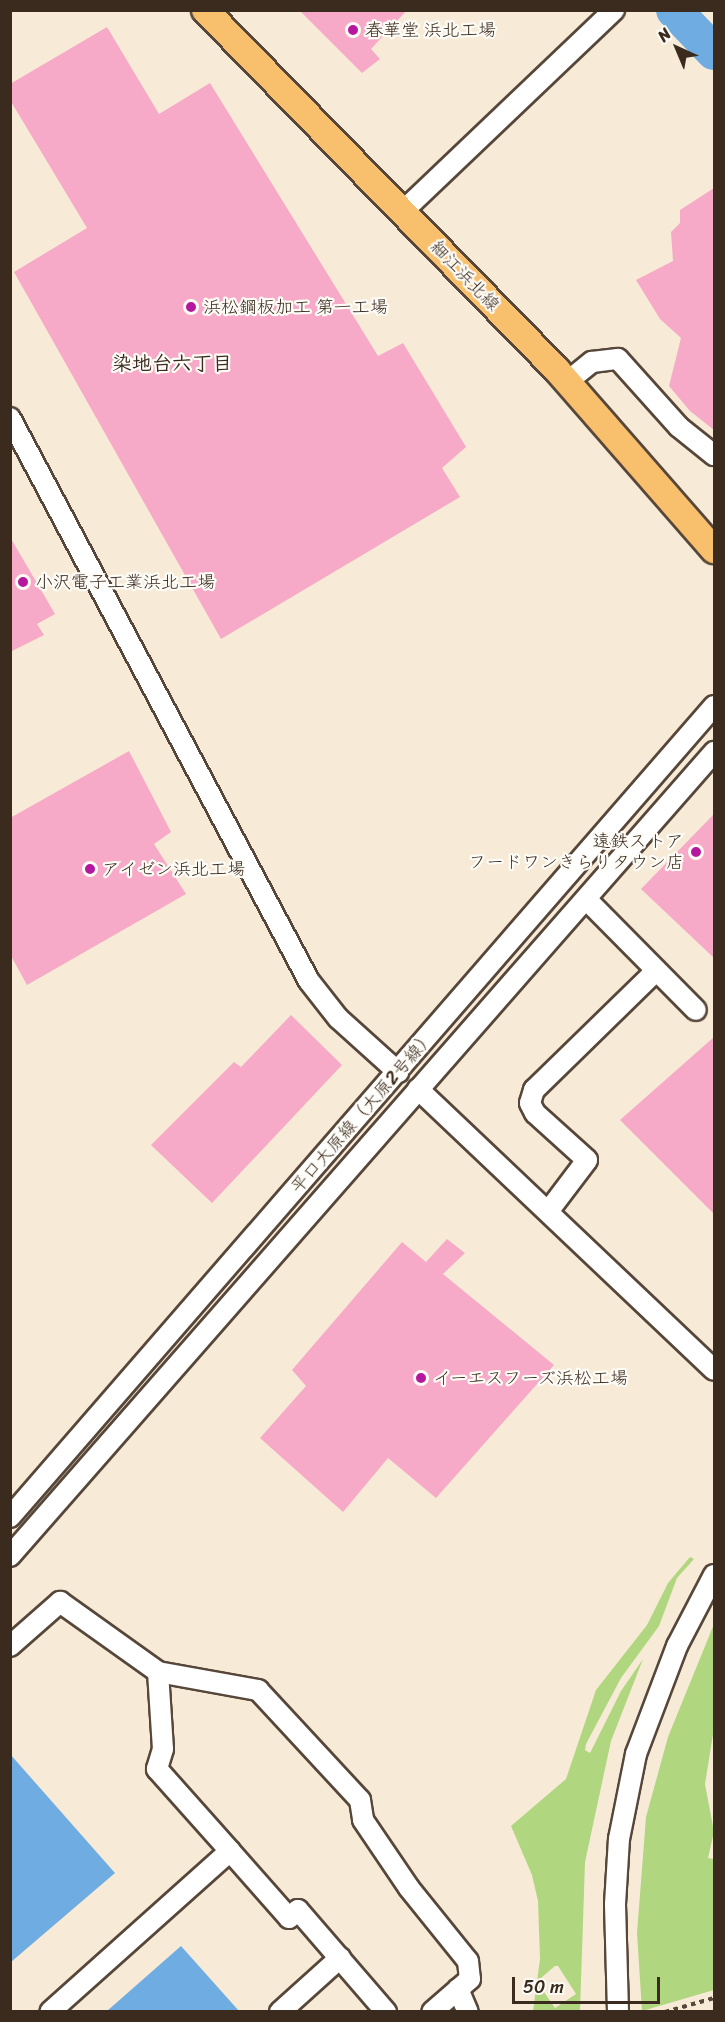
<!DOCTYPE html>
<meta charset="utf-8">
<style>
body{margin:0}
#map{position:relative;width:725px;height:2022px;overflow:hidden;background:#f7ebd7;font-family:Sriracha,"Klee One",sans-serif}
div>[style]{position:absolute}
.green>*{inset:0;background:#b0d680}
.water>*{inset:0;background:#6face1}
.river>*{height:36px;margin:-18px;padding:0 18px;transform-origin:18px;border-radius:18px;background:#6face1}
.building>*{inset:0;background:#f7aac7}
.path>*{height:4px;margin-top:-2px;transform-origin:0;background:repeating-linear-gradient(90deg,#57473a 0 4.5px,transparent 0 9px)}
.roads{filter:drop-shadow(2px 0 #57473a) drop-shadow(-2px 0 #57473a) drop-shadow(0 2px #57473a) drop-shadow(0 -2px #57473a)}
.minor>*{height:20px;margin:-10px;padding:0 10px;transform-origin:10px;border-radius:10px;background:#fff}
.major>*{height:26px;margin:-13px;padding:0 13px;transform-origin:13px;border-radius:13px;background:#f8bf6c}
.dots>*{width:16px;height:16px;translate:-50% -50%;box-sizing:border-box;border:3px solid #fdfcf7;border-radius:50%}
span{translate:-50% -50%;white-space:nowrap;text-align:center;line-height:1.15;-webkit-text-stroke:4.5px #fdfcf7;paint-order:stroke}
.poi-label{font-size:18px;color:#3b2a1e}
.left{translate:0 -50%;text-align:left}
.right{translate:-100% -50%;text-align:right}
.street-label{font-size:18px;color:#3b2a1e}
.neighbourhood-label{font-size:20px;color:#3b2a1e;font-weight:700}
.frame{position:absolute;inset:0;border:12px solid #3b2a1e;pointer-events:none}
.north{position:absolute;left:647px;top:18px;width:60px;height:60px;-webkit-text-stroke:4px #fdfcf7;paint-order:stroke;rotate:316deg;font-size:16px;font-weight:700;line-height:24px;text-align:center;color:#3b2a1e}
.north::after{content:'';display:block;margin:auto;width:21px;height:27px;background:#3b2a1e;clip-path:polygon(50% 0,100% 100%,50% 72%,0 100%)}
.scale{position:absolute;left:512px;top:1977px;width:148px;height:27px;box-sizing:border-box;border:3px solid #3b2a1e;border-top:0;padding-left:8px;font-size:18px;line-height:21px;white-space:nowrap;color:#3b2a1e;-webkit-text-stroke:4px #fdfcf7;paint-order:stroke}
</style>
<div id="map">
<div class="green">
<i style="clip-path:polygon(evenodd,690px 1557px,694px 1559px,677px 1578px,659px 1626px,621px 1678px,586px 1744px,585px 1750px,590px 1753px,621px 1691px,643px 1659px,611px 1741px,585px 1862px,580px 2011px,533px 2011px,540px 1959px,538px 1901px,532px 1875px,511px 1826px,566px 1779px,596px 1690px,647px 1625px,668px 1583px,690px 1557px,555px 1966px,558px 1966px,576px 1994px,555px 2008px,542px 1989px,542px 1977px,555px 1966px)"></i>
<i style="clip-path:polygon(714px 1624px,714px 1728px,705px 1784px,714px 1832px,708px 1858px,714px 1859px,714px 1990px,642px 2011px,637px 1933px,646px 1817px,668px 1737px)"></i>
</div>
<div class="water">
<i style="clip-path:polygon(10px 1754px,115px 1873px,11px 1962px,10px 1962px)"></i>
<i style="clip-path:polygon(181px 1946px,239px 2011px,107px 2011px)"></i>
</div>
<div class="river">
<i style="left:674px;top:10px;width:58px;rotate:46.4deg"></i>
</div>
<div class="building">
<i style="clip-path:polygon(299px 10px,407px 10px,371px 49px,380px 59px,362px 73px)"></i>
<i style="clip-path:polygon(107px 27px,159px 114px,210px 83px,378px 356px,403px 343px,466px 447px,442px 468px,460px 497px,221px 639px,14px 272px,87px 228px,10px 100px,10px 84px)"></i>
<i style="clip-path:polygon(714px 188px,714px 430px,690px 411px,669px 386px,681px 338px,660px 319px,636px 280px,673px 261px,671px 232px,680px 223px,680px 210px)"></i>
<i style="clip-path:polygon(10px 537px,55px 614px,37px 624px,44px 635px,10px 652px)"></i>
<i style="clip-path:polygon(129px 751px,171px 832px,154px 844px,186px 894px,27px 985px,10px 954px,10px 818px)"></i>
<i style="clip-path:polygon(714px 814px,714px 958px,641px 889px)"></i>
<i style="clip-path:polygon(291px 1015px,342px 1065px,212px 1203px,151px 1145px,234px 1062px,241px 1067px)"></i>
<i style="clip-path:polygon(714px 1037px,714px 1214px,620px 1120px)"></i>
<i style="clip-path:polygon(447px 1239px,465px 1253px,443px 1274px,554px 1365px,436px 1498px,388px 1458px,343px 1512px,260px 1438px,306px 1386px,292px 1370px,402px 1242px,426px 1262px)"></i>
</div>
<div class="path">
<i style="left:665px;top:2012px;width:51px;rotate:-15.9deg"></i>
</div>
<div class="roads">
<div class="minor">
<i style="left:402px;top:212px;width:293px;rotate:-43.6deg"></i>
<i style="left:567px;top:382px;width:32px;rotate:-39deg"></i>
<i style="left:592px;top:362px;width:26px;rotate:-7deg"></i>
<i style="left:618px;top:359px;width:91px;rotate:48.1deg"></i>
<i style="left:679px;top:427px;width:45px;rotate:38.7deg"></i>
<i style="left:10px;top:418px;width:637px;rotate:62.03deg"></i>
<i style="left:309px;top:981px;width:47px;rotate:51.9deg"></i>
<i style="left:338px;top:1018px;width:81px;rotate:42deg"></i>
<i style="left:586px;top:899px;width:156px;rotate:45.3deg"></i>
<i style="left:418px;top:1089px;width:408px;rotate:43.5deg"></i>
<i style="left:550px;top:1209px;width:61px;rotate:-52.9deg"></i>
<i style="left:587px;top:1160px;width:70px;rotate:-137.9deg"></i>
<i style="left:535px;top:1113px;width:11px;rotate:-117deg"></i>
<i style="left:530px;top:1103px;width:14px;rotate:-73deg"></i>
<i style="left:534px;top:1090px;width:169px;rotate:-44.3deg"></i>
<i style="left:10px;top:1517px;width:1074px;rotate:-49.04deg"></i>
<i style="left:10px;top:1556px;width:1069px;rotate:-48.79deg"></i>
<i style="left:10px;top:1646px;width:67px;rotate:-41.3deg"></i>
<i style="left:60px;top:1602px;width:120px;rotate:35.5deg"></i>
<i style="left:158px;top:1672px;width:77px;rotate:86.3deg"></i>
<i style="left:163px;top:1749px;width:21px;rotate:107deg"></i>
<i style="left:157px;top:1769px;width:110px;rotate:48.3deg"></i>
<i style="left:230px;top:1851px;width:241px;rotate:138.2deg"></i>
<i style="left:158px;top:1672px;width:102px;rotate:10.2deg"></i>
<i style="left:258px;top:1690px;width:150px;rotate:47.2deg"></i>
<i style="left:360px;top:1800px;width:20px;rotate:81deg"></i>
<i style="left:363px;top:1820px;width:82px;rotate:55.9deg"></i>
<i style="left:409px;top:1888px;width:94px;rotate:51.1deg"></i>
<i style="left:468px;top:1961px;width:18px;rotate:84deg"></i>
<i style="left:470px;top:1979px;width:50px;rotate:139deg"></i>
<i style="left:230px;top:1851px;width:89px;rotate:48.6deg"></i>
<i style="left:289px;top:1918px;width:12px;rotate:-42deg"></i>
<i style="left:298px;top:1910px;width:135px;rotate:49.2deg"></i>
<i style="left:458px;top:1989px;width:25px;rotate:67deg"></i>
<i style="left:280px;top:2012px;width:81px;rotate:-42deg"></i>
<i style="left:618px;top:2012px;width:108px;rotate:-91.6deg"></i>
<i style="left:615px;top:1904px;width:65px;rotate:-86.5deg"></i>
<i style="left:619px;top:1839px;width:87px;rotate:-78.7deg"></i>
<i style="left:636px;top:1754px;width:116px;rotate:-69.2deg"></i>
<i style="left:677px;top:1646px;width:80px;rotate:-62.5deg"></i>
</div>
<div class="major">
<i style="left:205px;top:10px;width:503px;rotate:45.64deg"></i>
<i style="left:557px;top:370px;width:239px;rotate:48.9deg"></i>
</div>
</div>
<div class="dots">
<i style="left:353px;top:30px;background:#b5179e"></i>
<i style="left:191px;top:307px;background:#b5179e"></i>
<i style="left:23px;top:582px;background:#b5179e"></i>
<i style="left:696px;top:852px;background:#b5179e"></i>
<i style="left:90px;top:869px;background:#b5179e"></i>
<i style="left:421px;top:1378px;background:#b5179e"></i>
</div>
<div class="poi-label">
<span class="left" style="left:365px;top:30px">春華堂 浜北工場</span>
<span class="left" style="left:203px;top:307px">浜松鋼板加工 第一工場</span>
<span class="left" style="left:35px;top:582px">小沢電子工業浜北工場</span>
<span class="right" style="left:684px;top:852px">遠鉄ストア<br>フードワンきらりタウン店</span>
<span class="left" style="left:102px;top:869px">アイゼン浜北工場</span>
<span class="left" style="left:433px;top:1378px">イーエスフーズ浜松工場</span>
</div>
<div class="street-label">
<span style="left:465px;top:276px;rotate:46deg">細江浜北線</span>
<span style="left:363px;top:1112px;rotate:-49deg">平口大原線（大原2号線）</span>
</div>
<div class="neighbourhood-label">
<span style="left:172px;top:363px">染地台六丁目</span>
</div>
<div class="frame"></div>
<div class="north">N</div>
<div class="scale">50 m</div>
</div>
